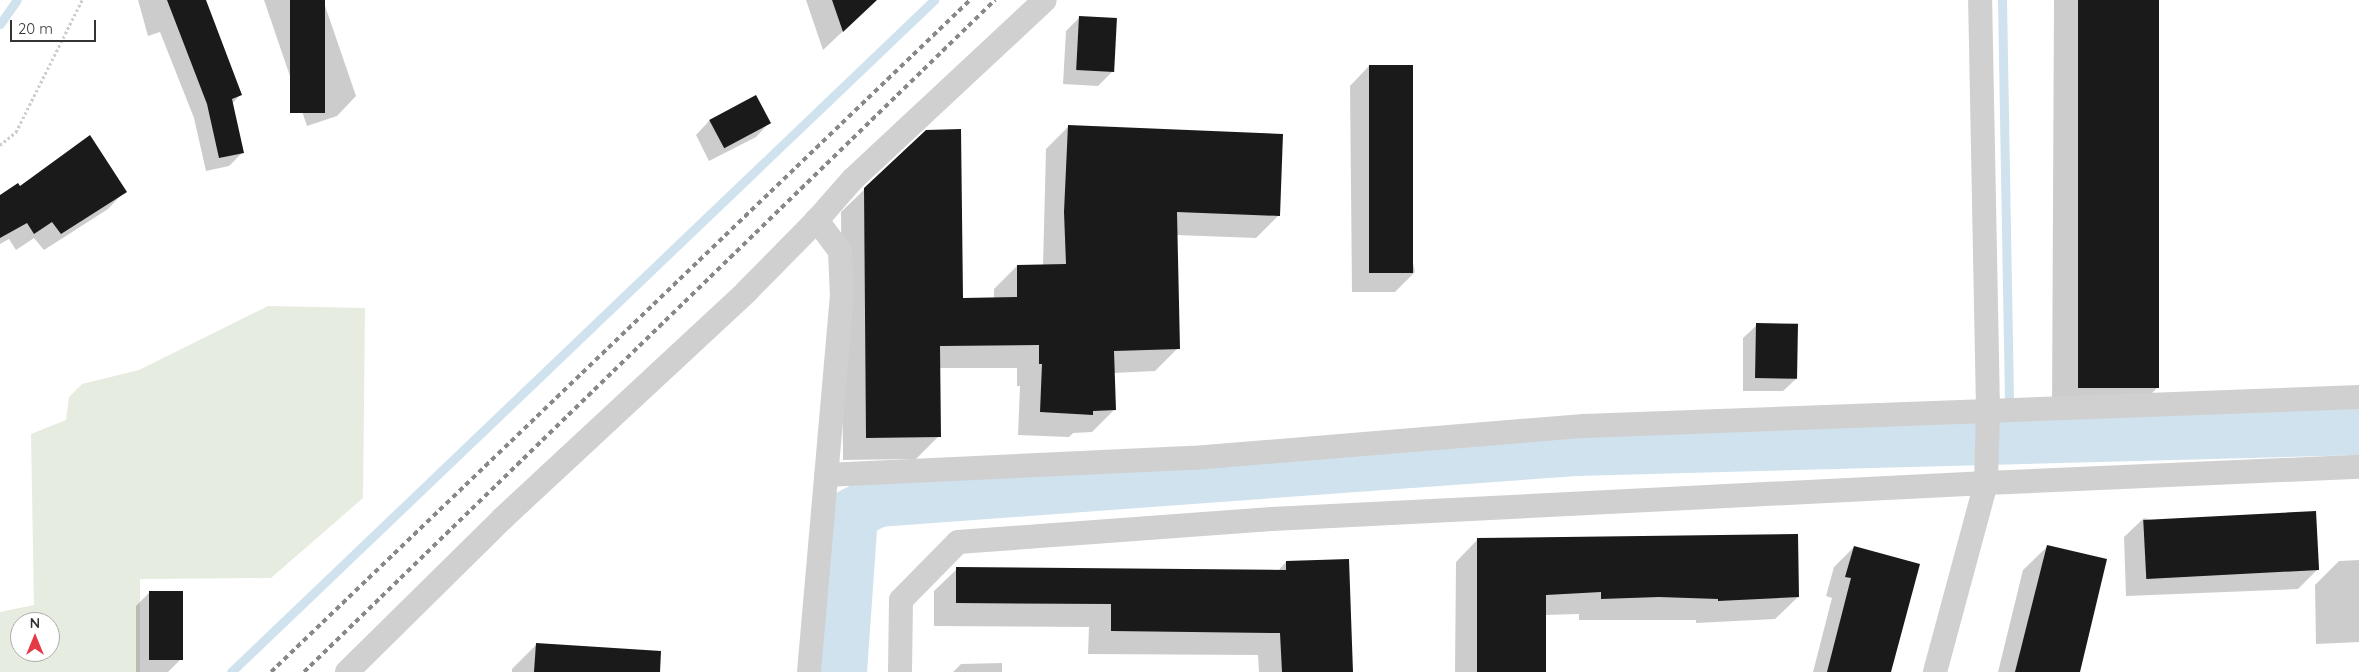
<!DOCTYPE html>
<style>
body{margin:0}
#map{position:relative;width:2359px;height:672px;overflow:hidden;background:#fff;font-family:Quicksand,sans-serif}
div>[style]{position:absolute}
.green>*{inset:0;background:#e6ecdf}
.shadow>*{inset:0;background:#0003}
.stream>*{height:9px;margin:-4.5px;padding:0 4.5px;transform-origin:4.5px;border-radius:4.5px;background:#cfe2ee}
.river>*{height:52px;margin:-26px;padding:0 26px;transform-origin:26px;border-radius:26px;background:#cfe2ee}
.building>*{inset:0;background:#1a1a1a;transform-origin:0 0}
.path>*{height:3px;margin-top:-1.5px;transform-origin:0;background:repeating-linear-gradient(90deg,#cdcdcd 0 2.5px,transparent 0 5px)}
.street>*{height:24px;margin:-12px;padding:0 12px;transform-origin:12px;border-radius:12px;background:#d0d0d0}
.rail>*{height:4px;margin-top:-2px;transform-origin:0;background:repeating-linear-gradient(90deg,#888 0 5px,transparent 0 9px)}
span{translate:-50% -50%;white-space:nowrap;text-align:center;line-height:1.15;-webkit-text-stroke:5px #fff;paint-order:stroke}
.north{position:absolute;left:10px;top:612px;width:50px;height:50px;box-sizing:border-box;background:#fff;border:1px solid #adadad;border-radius:50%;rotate:0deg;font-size:14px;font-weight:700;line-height:20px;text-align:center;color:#333}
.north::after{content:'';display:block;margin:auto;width:18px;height:22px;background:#e63946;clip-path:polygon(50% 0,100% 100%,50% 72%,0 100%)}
.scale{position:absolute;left:10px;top:20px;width:86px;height:22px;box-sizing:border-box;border:2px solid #333;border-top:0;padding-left:6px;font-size:15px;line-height:18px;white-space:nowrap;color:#333;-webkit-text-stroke:4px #fff;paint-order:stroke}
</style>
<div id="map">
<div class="green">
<i style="clip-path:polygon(evenodd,268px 306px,365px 308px,363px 498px,271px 578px,140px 579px,140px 672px,0 672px,0 612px,34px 605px,31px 434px,66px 420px,69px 397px,82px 384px,139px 370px,268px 306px,20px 622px,50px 622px,50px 652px,20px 652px,20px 622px)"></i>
</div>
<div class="shadow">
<i style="clip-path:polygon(138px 0,205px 0,240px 95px,232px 104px,242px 153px,229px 166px,206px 171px,194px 118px,160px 32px,148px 36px)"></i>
<i style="clip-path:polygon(264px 0,323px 0,356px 96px,337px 116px,307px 126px)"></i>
<i style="clip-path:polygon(806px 0,876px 0,823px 50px)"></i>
<i style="clip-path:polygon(2054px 0,2158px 0,2157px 388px,2132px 413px,2052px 412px)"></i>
<i style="clip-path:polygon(1080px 17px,1112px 72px,1098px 86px,1063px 84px,1066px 31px)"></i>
<i style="clip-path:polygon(1369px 66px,1415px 272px,1395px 292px,1352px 292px,1350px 86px)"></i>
<i style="clip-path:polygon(756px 97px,769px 123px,756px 137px,709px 161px,696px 135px,709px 121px)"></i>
<i style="clip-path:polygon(1069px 126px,1279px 215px,1256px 238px,1176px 235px,1178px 348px,1155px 371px,1113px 373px,1115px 409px,1092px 432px,1073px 433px,1069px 437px,1018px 435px,1020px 386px,1017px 386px,1017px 368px,939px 368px,939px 436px,916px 459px,843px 460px,841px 212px,865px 189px,961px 300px,994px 299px,994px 289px,1017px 266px,1043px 266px,1046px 149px)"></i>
<i style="clip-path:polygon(125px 191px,108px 209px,44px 250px,34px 238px,16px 250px,9px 239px,0 244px,0 203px)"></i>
<i style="clip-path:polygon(1757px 325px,1797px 378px,1783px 391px,1743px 391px,1743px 338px)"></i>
<i style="clip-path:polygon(2144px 518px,2317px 570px,2298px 589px,2126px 596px,2124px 537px)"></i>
<i style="clip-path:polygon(1478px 539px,1798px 597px,1775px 619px,1696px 623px,1696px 620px,1579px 620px,1579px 614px,1544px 615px,1544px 672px,1455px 672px,1456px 562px)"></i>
<i style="clip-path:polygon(2048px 546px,2077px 672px,1998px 672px,2023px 570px)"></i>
<i style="clip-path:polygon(1854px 547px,1890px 672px,1813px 672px,1832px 598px,1826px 596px,1834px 567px)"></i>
<i style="clip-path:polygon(2359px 560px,2359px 642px,2316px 644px,2315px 585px,2339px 561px)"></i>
<i style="clip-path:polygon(1286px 562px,1351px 672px,1259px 672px,1258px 655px,1088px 654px,1089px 627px,934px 626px,934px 591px,957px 569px,1278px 571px)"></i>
<i style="clip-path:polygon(150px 592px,181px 659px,168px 672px,136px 672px,136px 606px)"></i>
<i style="clip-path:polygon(536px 645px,658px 672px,512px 672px,512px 669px)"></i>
<i style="clip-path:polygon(1002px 663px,1002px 672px,953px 672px,961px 664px)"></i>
</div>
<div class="stream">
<i style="left:2002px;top:0;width:440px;rotate:89deg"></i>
<i style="left:0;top:24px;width:29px;rotate:-55deg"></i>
<i style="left:231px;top:672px;width:973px;rotate:-43.71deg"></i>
</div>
<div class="river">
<i style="left:841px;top:672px;width:158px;rotate:-86deg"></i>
<i style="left:852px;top:514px;width:28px;rotate:-27deg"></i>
<i style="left:877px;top:501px;width:700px;rotate:-4.18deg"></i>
<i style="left:1575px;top:450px;width:784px;rotate:-1.53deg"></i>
</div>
<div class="building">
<i style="clip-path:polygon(167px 0,206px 0,242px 95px,232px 99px,244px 153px,219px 158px,207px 104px)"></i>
<i style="left:290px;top:0;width:35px;height:113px"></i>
<i style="clip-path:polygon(832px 0,877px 0,843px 32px)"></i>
<i style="left:2078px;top:0;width:81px;height:388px"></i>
<i style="left:1079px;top:16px;width:38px;height:54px;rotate:3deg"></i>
<i style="left:1369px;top:65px;width:44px;height:208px"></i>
<i style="left:756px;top:95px;width:32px;height:53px;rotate:62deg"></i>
<i style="clip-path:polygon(1068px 125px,1283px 134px,1280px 216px,1177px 212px,1180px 349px,1114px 351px,1116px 410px,1093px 411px,1093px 415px,1040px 412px,1042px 364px,1039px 364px,1039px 345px,940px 346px,941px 437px,866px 438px,864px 188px,926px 130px,961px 129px,963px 298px,1017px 297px,1017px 265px,1066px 264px,1064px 212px)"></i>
<i style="clip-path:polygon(90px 135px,127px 192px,61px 234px,52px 222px,34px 234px,27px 223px,0 238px,0 195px,18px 183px,20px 186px)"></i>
<i style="left:1756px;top:323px;width:42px;height:55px;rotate:1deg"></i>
<i style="left:2316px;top:511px;width:59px;height:173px;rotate:87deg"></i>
<i style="clip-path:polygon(1798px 534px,1799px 597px,1718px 601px,1718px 599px,1659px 597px,1601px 599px,1601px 592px,1546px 595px,1546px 672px,1477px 672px,1477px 538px)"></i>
<i style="clip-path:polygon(2047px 545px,2107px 559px,2080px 672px,2015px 672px)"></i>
<i style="clip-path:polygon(1854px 546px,1920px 564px,1891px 672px,1827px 672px,1851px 578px,1845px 577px)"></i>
<i style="clip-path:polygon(1349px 559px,1353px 672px,1282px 672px,1280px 633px,1111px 631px,1111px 604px,956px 603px,956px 567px,1286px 570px,1286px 561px)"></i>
<i style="left:149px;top:591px;width:34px;height:69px"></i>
<i style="clip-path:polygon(536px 643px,661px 651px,660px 672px,534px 672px)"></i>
</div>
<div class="path">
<i style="left:0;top:145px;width:21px;rotate:-39deg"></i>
<i style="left:16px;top:132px;width:148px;rotate:-63.4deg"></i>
</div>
<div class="street">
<i style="left:826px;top:475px;width:367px;rotate:-2.7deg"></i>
<i style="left:1193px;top:458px;width:392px;rotate:-4.7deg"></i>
<i style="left:1584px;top:426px;width:776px;rotate:-2.14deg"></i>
<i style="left:347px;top:672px;width:218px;rotate:-44.6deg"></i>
<i style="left:502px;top:519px;width:335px;rotate:-42.9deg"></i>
<i style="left:747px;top:291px;width:100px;rotate:-45.4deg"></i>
<i style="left:817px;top:220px;width:55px;rotate:-48.7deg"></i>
<i style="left:853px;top:179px;width:262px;rotate:-43deg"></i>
<i style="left:809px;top:672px;width:376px;rotate:-85deg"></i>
<i style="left:842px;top:297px;width:46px;rotate:-92.5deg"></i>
<i style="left:840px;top:251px;width:39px;rotate:-127deg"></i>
<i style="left:900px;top:672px;width:72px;rotate:-89.2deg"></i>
<i style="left:901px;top:600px;width:81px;rotate:-45.5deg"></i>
<i style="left:958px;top:542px;width:315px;rotate:-4.2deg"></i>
<i style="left:1272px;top:519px;width:715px;rotate:-2.89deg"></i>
<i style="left:1986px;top:483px;width:373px;rotate:-2.5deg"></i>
<i style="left:1935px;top:672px;width:196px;rotate:-74.9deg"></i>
<i style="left:1986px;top:483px;width:73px;rotate:-88.4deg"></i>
<i style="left:1988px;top:410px;width:410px;rotate:-91.1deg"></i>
</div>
<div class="rail">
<i style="left:271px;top:672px;width:970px;rotate:-43.87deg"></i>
<i style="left:304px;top:672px;width:964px;rotate:-44.2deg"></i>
</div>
<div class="north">N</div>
<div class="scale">20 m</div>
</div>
